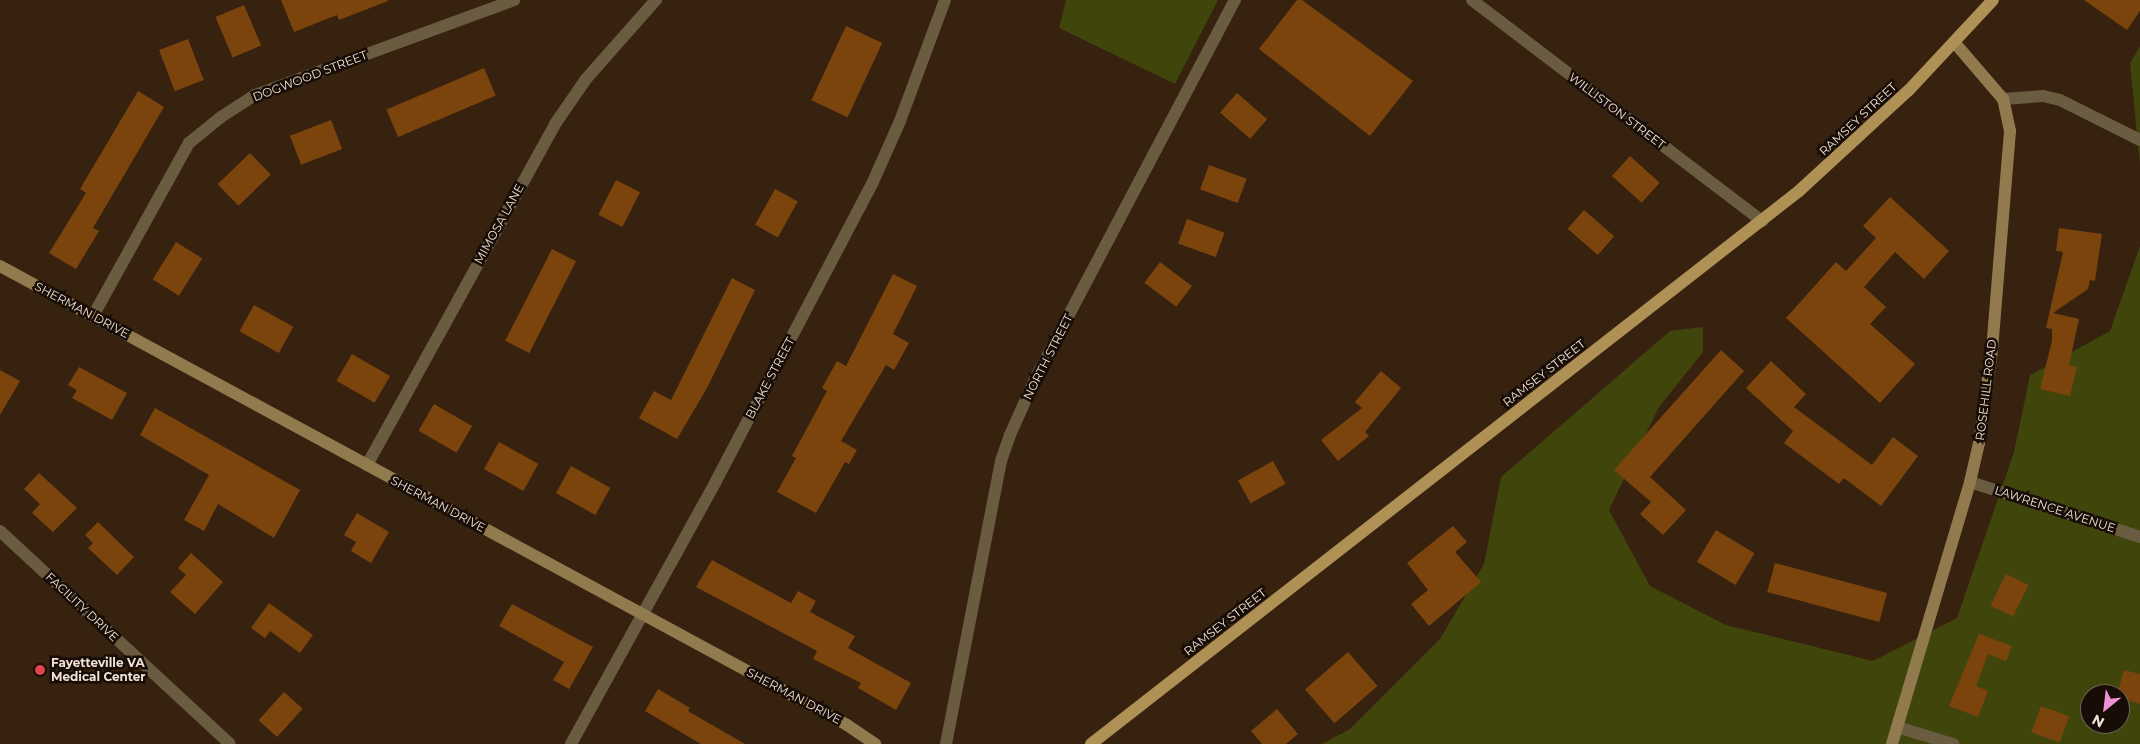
<!DOCTYPE html>
<style>
body{margin:0}
#map{position:relative;width:2140px;height:744px;overflow:hidden;background:#37210f;font-family:Montserrat,sans-serif}
div>[style]{position:absolute}
.green>*{inset:0;background:#40450c}
.building>*{inset:0;background:#7c440d;transform-origin:0 0}
.street>*{height:12px;margin:-6px;padding:0 6px;transform-origin:6px;border-radius:6px;background:#6a5c41}
.secondary>*{height:12px;margin:-6px;padding:0 6px;transform-origin:6px;border-radius:6px;background:#917a4d}
.primary>*{height:12px;margin:-6px;padding:0 6px;transform-origin:6px;border-radius:6px;background:#af9156}
.dots>*{width:14px;height:14px;translate:-50% -50%;box-sizing:border-box;border:2px solid #170d06;border-radius:50%}
span{translate:-50% -50%;white-space:nowrap;text-align:center;line-height:1.15;-webkit-text-stroke:5px #170d06;paint-order:stroke}
.street-label{font-size:12px;color:#f1e2d7}
.poi-label{font-size:12px;color:#f1e2d7;font-weight:700}
.left{translate:0 -50%;text-align:left}
.north{position:absolute;left:2080px;top:684px;width:50px;height:50px;box-sizing:border-box;background:#170d06;border:1px solid #6e625a;border-radius:50%;rotate:209deg;font-size:14px;font-weight:700;line-height:20px;text-align:center;color:#f1e2d7}
.north::after{content:'';display:block;margin:auto;width:18px;height:22px;background:#f391d6;clip-path:polygon(50% 0,100% 100%,50% 72%,0 100%)}
</style>
<div id="map">
<div class="green">
<i style="clip-path:polygon(1066px 0,1218px 0,1175px 84px,1059px 28px)"></i>
<i style="clip-path:polygon(2140px 46px,2140px 165px,2130px 63px)"></i>
<i style="clip-path:polygon(evenodd,2140px 246px,2140px 744px,1322px 744px,1350px 729px,1440px 639px,1484px 564px,1501px 477px,1670px 331px,1703px 327px,1703px 352px,1659px 407px,1609px 510px,1650px 586px,1726px 625px,1873px 661px,1957px 618px,2014px 452px,2030px 375px,2110px 331px,2140px 246px,2090px 694px,2120px 694px,2120px 724px,2090px 724px,2090px 694px)"></i>
</div>
<div class="building">
<i style="clip-path:polygon(281px 0,388px 0,388px 1px,339px 20px,337px 15px,294px 32px)"></i>
<i style="clip-path:polygon(1297px 0,1302px 0,1413px 81px,1370px 136px,1259px 49px)"></i>
<i style="clip-path:polygon(2084px 0,2140px 0,2140px 11px,2127px 30px)"></i>
<i style="left:244px;top:5px;width:44px;height:31px;rotate:67deg"></i>
<i style="left:846px;top:26px;width:40px;height:82px;rotate:25deg"></i>
<i style="left:188px;top:39px;width:44px;height:31px;rotate:69deg"></i>
<i style="left:484px;top:68px;width:30px;height:106px;rotate:67deg"></i>
<i style="clip-path:polygon(138px 91px,164px 107px,93px 228px,99px 231px,76px 269px,49px 253px,86px 193px,80px 189px)"></i>
<i style="left:1237px;top:93px;width:40px;height:26px;rotate:41deg"></i>
<i style="left:331px;top:120px;width:31px;height:44px;rotate:69deg"></i>
<i style="left:250px;top:153px;width:30px;height:45px;rotate:46deg"></i>
<i style="left:1630px;top:156px;width:40px;height:27px;rotate:42deg"></i>
<i style="left:1209px;top:165px;width:40px;height:26px;rotate:20deg"></i>
<i style="left:616px;top:180px;width:27px;height:39px;rotate:27deg"></i>
<i style="left:775px;top:189px;width:26px;height:41px;rotate:29deg"></i>
<i style="clip-path:polygon(1890px 197px,1949px 251px,1924px 279px,1895px 252px,1864px 287px,1886px 307px,1870px 324px,1915px 364px,1880px 403px,1786px 318px,1836px 262px,1846px 271px,1876px 238px,1863px 226px)"></i>
<i style="left:1584px;top:210px;width:40px;height:25px;rotate:41deg"></i>
<i style="left:1187px;top:219px;width:40px;height:26px;rotate:20deg"></i>
<i style="clip-path:polygon(2059px 228px,2102px 234px,2095px 281px,2090px 280px,2088px 289px,2053px 313px,2079px 319px,2069px 365px,2077px 367px,2070px 396px,2040px 389px,2052px 341px,2052px 329px,2046px 328px,2063px 252px,2056px 251px)"></i>
<i style="left:176px;top:242px;width:31px;height:44px;rotate:32deg"></i>
<i style="left:552px;top:249px;width:27px;height:103px;rotate:27deg"></i>
<i style="left:1160px;top:262px;width:40px;height:26px;rotate:37deg"></i>
<i style="clip-path:polygon(893px 274px,917px 286px,893px 334px,909px 343px,894px 370px,886px 365px,841px 441px,857px 450px,849px 464px,845px 462px,816px 513px,777px 492px,796px 458px,792px 456px,827px 391px,822px 388px,837px 361px,846px 366px)"></i>
<i style="clip-path:polygon(732px 278px,755px 290px,707px 388px,677px 439px,639px 418px,654px 391px,671px 400px)"></i>
<i style="left:254px;top:305px;width:45px;height:30px;rotate:29deg"></i>
<i style="clip-path:polygon(1721px 350px,1744px 371px,1650px 477px,1686px 510px,1663px 535px,1640px 514px,1651px 502px,1614px 470px)"></i>
<i style="left:352px;top:354px;width:44px;height:31px;rotate:30deg"></i>
<i style="clip-path:polygon(1771px 361px,1806px 394px,1794px 407px,1872px 465px,1893px 437px,1918px 456px,1881px 506px,1844px 478px,1839px 484px,1784px 443px,1793px 431px,1746px 388px)"></i>
<i style="clip-path:polygon(79px 367px,127px 393px,112px 420px,72px 398px,77px 390px,68px 385px)"></i>
<i style="clip-path:polygon(0 370px,20px 381px,0 415px)"></i>
<i style="clip-path:polygon(1381px 371px,1401px 388px,1365px 432px,1369px 436px,1338px 461px,1321px 440px,1362px 408px,1355px 402px)"></i>
<i style="left:434px;top:404px;width:44px;height:31px;rotate:30deg"></i>
<i style="clip-path:polygon(155px 408px,300px 490px,274px 538px,218px 504px,204px 531px,184px 520px,209px 475px,140px 435px)"></i>
<i style="left:499px;top:442px;width:45px;height:31px;rotate:29deg"></i>
<i style="left:1273px;top:461px;width:26px;height:40px;rotate:61deg"></i>
<i style="left:571px;top:466px;width:45px;height:31px;rotate:29deg"></i>
<i style="clip-path:polygon(39px 473px,77px 508px,53px 532px,32px 513px,40px 504px,24px 489px)"></i>
<i style="clip-path:polygon(357px 513px,389px 532px,371px 563px,351px 551px,356px 542px,344px 535px)"></i>
<i style="clip-path:polygon(98px 522px,134px 557px,117px 575px,88px 548px,93px 543px,85px 535px)"></i>
<i style="clip-path:polygon(1453px 526px,1467px 542px,1455px 552px,1481px 582px,1429px 626px,1411px 604px,1428px 590px,1407px 563px)"></i>
<i style="left:1716px;top:530px;width:45px;height:37px;rotate:31deg"></i>
<i style="clip-path:polygon(191px 553px,223px 582px,195px 614px,170px 592px,186px 575px,178px 568px)"></i>
<i style="clip-path:polygon(712px 560px,791px 603px,798px 591px,816px 601px,810px 612px,855px 636px,848px 648px,911px 683px,896px 710px,858px 688px,861px 683px,813px 659px,817px 651px,696px 587px)"></i>
<i style="left:1775px;top:563px;width:116px;height:30px;rotate:15deg"></i>
<i style="left:2006px;top:574px;width:25px;height:35px;rotate:26deg"></i>
<i style="clip-path:polygon(269px 603px,313px 635px,300px 653px,270px 631px,265px 638px,251px 628px)"></i>
<i style="clip-path:polygon(512px 604px,593px 647px,569px 689px,553px 680px,564px 662px,499px 626px)"></i>
<i style="clip-path:polygon(1979px 634px,2012px 646px,2006px 661px,1988px 654px,1976px 686px,1988px 691px,1978px 717px,1949px 706px)"></i>
<i style="left:1348px;top:652px;width:45px;height:57px;rotate:49deg"></i>
<i style="clip-path:polygon(2124px 670px,2140px 674px,2140px 704px,2120px 698px,2117px 694px)"></i>
<i style="clip-path:polygon(658px 689px,690px 708px,688px 711px,745px 744px,701px 744px,645px 711px)"></i>
<i style="left:284px;top:692px;width:25px;height:38px;rotate:42deg"></i>
<i style="left:2041px;top:706px;width:30px;height:28px;rotate:20deg"></i>
<i style="clip-path:polygon(1277px 709px,1298px 734px,1286px 744px,1262px 744px,1251px 731px)"></i>
</div>
<div class="street">
<i style="left:1472px;top:0;width:365px;rotate:37.3deg"></i>
<i style="left:2003px;top:99px;width:40px;rotate:-4.3deg"></i>
<i style="left:2043px;top:96px;width:17px;rotate:13deg"></i>
<i style="left:2060px;top:100px;width:89px;rotate:26.6deg"></i>
<i style="left:93px;top:316px;width:198px;rotate:-61deg"></i>
<i style="left:189px;top:143px;width:41px;rotate:-39.1deg"></i>
<i style="left:221px;top:117px;width:40px;rotate:-32.9deg"></i>
<i style="left:255px;top:95px;width:276px;rotate:-20.1deg"></i>
<i style="left:367px;top:465px;width:389px;rotate:-61.1deg"></i>
<i style="left:555px;top:124px;width:55px;rotate:-55.4deg"></i>
<i style="left:586px;top:79px;width:106px;rotate:-48.5deg"></i>
<i style="left:1970px;top:482px;width:179px;rotate:17.9deg"></i>
<i style="left:0;top:531px;width:313px;rotate:42.8deg"></i>
<i style="left:1897px;top:727px;width:59px;rotate:16.9deg"></i>
<i style="left:571px;top:744px;width:300px;rotate:-61.1deg"></i>
<i style="left:716px;top:481px;width:335px;rotate:-62.3deg"></i>
<i style="left:872px;top:184px;width:69px;rotate:-66deg"></i>
<i style="left:900px;top:121px;width:129px;rotate:-69.6deg"></i>
<i style="left:946px;top:744px;width:288px;rotate:-79deg"></i>
<i style="left:1001px;top:461px;width:28px;rotate:-71deg"></i>
<i style="left:1010px;top:435px;width:59px;rotate:-66deg"></i>
<i style="left:1034px;top:381px;width:431px;rotate:-62.2deg"></i>
</div>
<div class="secondary">
<i style="left:0;top:266px;width:963px;rotate:28.45deg"></i>
<i style="left:847px;top:725px;width:34px;rotate:34deg"></i>
<i style="left:1892px;top:744px;width:273px;rotate:-73.4deg"></i>
<i style="left:1970px;top:482px;width:40px;rotate:-77deg"></i>
<i style="left:1979px;top:443px;width:94px;rotate:-82deg"></i>
<i style="left:1992px;top:350px;width:220px;rotate:-85.3deg"></i>
<i style="left:2010px;top:131px;width:33px;rotate:-102deg"></i>
<i style="left:2003px;top:99px;width:74px;rotate:-130.6deg"></i>
</div>
<div class="primary">
<i style="left:1091px;top:744px;width:898px;rotate:-37.99deg"></i>
<i style="left:1799px;top:191px;width:149px;rotate:-42.6deg"></i>
<i style="left:1909px;top:90px;width:123px;rotate:-47deg"></i>
</div>
<div class="dots">
<i style="left:40px;top:670px;background:#e0444e"></i>
</div>
<div class="street-label">
<span style="left:310px;top:76px;rotate:-21deg">DOGWOOD STREET</span>
<span style="left:1617px;top:111px;rotate:37deg">WILLISTON STREET</span>
<span style="left:1858px;top:119px;rotate:-43deg">RAMSEY STREET</span>
<span style="left:499px;top:224px;rotate:-61deg">MIMOSA LANE</span>
<span style="left:82px;top:310px;rotate:28deg">SHERMAN DRIVE</span>
<span style="left:1048px;top:357px;rotate:-63deg">NORTH STREET</span>
<span style="left:1544px;top:373px;rotate:-38deg">RAMSEY STREET</span>
<span style="left:770px;top:378px;rotate:-62deg">BLAKE STREET</span>
<span style="left:1986px;top:390px;rotate:-83deg">ROSEHILL ROAD</span>
<span style="left:438px;top:504px;rotate:28deg">SHERMAN DRIVE</span>
<span style="left:2055px;top:509px;rotate:18deg">LAWRENCE AVENUE</span>
<span style="left:82px;top:607px;rotate:43deg">FACILITY DRIVE</span>
<span style="left:1225px;top:622px;rotate:-38deg">RAMSEY STREET</span>
<span style="left:794px;top:696px;rotate:28deg">SHERMAN DRIVE</span>
</div>
<div class="poi-label">
<span class="left" style="left:51px;top:670px">Fayetteville VA<br>Medical Center</span>
</div>
<div class="north">N</div>
</div>
